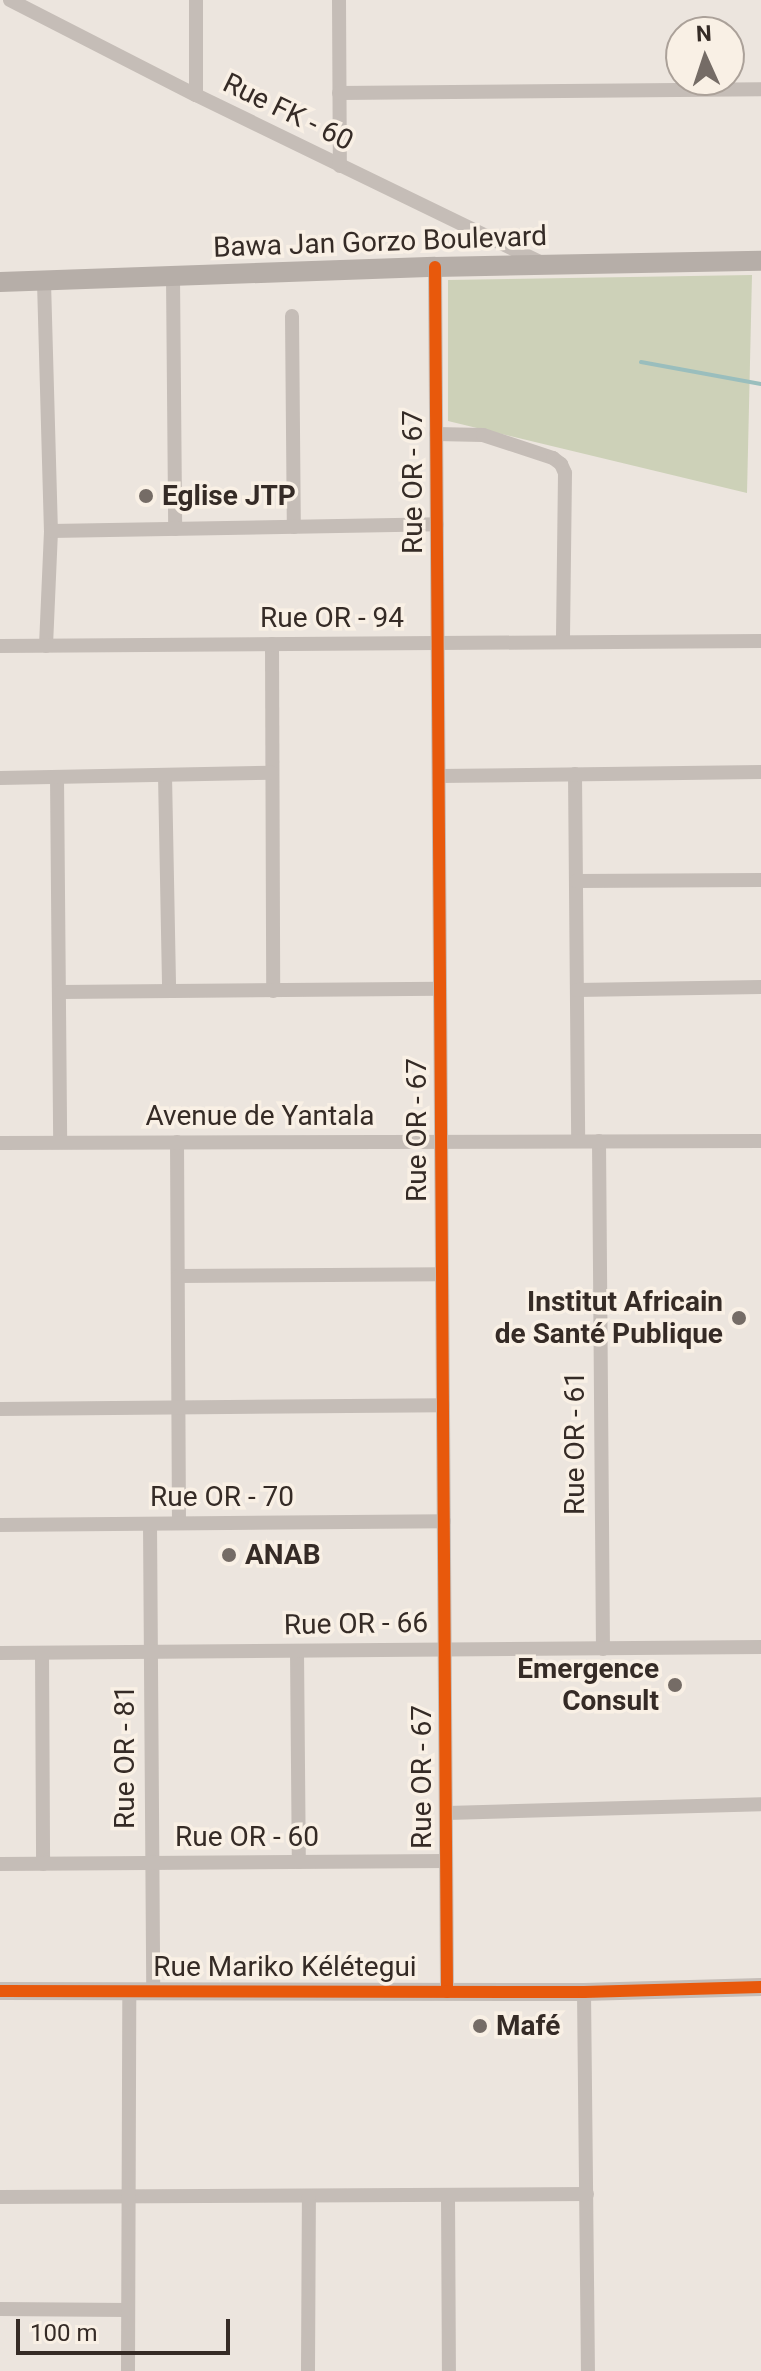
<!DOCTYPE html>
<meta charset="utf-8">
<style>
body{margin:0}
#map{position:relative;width:761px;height:2371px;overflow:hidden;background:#ece5de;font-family:Roboto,sans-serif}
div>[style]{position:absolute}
.green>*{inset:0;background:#cdd1b8}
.stream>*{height:4px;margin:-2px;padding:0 2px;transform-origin:2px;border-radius:2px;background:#9abebd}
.minor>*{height:14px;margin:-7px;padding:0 7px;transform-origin:7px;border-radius:7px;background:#c5bdb7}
.tertiary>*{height:18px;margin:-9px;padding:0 9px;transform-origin:9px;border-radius:9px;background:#c5bdb7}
.secondary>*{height:20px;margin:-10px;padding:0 10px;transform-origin:10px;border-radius:10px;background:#b6aea8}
.cycleway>*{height:12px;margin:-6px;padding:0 6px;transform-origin:6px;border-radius:6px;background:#e8590c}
.dots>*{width:22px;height:22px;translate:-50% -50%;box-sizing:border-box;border:4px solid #f9f0e5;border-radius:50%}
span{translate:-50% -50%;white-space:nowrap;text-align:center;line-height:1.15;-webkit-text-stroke:7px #f9f0e5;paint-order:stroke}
.street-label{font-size:28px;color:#352b26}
.poi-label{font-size:28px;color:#352b26;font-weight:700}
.left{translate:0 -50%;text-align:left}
.right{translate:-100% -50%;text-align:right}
.north{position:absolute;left:665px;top:16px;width:80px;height:80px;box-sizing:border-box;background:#f9f0e5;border:2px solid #aba199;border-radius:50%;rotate:357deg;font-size:22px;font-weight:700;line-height:32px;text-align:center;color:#352b26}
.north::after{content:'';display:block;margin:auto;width:28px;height:36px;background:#756c66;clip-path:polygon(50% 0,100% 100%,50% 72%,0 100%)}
.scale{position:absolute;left:16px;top:2319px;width:214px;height:36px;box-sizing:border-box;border:4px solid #352b26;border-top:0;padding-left:10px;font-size:24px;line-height:28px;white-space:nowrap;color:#352b26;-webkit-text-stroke:6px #f9f0e5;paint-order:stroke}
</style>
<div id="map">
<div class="green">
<i style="clip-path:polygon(752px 275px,747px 493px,448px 421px,448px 280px)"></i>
</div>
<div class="stream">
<i style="left:641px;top:362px;width:122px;rotate:10.4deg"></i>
</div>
<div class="minor">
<i style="left:10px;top:0;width:209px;rotate:27.1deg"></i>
<i style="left:196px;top:95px;width:385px;rotate:25.9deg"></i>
<i style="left:339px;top:0;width:166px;rotate:89.7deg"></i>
<i style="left:339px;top:93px;width:422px;rotate:-0.5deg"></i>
<i style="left:196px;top:95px;width:95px;rotate:-90deg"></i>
<i style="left:435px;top:267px;width:1725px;rotate:89.6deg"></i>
<i style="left:173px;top:277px;width:252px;rotate:89.5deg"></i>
<i style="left:44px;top:282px;width:249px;rotate:88.4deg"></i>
<i style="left:51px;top:531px;width:115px;rotate:92.5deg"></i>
<i style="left:292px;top:316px;width:211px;rotate:89.5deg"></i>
<i style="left:436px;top:434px;width:47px;rotate:1.2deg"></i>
<i style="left:483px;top:435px;width:74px;rotate:18.2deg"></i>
<i style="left:553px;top:458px;width:10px;rotate:37deg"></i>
<i style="left:561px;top:464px;width:10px;rotate:66deg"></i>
<i style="left:565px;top:473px;width:169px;rotate:90.7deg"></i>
<i style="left:51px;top:531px;width:386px;rotate:-1deg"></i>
<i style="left:272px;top:644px;width:347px;rotate:89.8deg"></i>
<i style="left:0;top:646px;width:761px;rotate:-0.38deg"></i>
<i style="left:575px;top:774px;width:367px;rotate:89.5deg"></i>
<i style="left:165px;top:775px;width:216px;rotate:88.9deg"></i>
<i style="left:439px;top:776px;width:322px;rotate:-0.7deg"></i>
<i style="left:57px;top:777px;width:365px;rotate:89.5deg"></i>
<i style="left:0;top:778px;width:272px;rotate:-1.1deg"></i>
<i style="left:576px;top:881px;width:185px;rotate:-0.3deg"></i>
<i style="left:577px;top:990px;width:184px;rotate:-0.9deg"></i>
<i style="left:61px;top:992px;width:379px;rotate:-0.5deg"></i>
<i style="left:599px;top:1141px;width:508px;rotate:89.55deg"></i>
<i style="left:177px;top:1142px;width:381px;rotate:89.7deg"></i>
<i style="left:0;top:1143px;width:761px;rotate:-0.15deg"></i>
<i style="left:178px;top:1276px;width:264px;rotate:-0.4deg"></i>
<i style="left:0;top:1409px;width:443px;rotate:-0.5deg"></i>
<i style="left:150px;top:1524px;width:467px;rotate:89.6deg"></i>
<i style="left:0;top:1525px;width:444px;rotate:-0.5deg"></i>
<i style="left:297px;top:1651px;width:211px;rotate:89.5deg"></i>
<i style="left:0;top:1653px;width:761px;rotate:-0.45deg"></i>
<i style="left:42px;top:1653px;width:211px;rotate:89.7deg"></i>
<i style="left:447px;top:1813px;width:314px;rotate:-1.6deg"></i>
<i style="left:0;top:1864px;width:446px;rotate:-0.4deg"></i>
<i style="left:584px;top:1992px;width:379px;rotate:89.4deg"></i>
<i style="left:448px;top:2195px;width:176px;rotate:89.7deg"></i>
<i style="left:0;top:2197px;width:587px;rotate:-0.29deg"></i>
<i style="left:0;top:2309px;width:128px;rotate:0.4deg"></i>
<i style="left:128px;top:2371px;width:380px;rotate:-89.8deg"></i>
<i style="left:308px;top:2371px;width:175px;rotate:-89.7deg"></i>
</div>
<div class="tertiary">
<i style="left:0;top:1991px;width:584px;rotate:0.1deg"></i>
<i style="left:584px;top:1992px;width:177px;rotate:-1.6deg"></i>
</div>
<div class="secondary">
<i style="left:0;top:282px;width:435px;rotate:-2deg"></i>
<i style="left:435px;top:267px;width:326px;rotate:-1.1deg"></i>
</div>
<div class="cycleway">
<i style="left:435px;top:267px;width:1725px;rotate:89.6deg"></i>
<i style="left:0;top:1991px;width:584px;rotate:0.1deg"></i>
<i style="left:584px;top:1992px;width:177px;rotate:-1.6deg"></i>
</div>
<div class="dots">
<i style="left:146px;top:496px;background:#756c66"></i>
<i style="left:739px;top:1318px;background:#756c66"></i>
<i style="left:229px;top:1555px;background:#756c66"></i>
<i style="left:675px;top:1685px;background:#756c66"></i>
<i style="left:480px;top:2026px;background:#756c66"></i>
</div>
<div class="street-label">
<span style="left:288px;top:112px;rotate:26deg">Rue FK - 60</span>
<span style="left:380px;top:242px;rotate:-2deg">Bawa Jan Gorzo Boulevard</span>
<span style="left:413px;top:482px;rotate:-90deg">Rue OR - 67</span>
<span style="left:332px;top:618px">Rue OR - 94</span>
<span style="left:260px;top:1116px">Avenue de Yantala</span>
<span style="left:417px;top:1130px;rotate:-90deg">Rue OR - 67</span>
<span style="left:575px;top:1443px;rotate:-90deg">Rue OR - 61</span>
<span style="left:222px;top:1497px">Rue OR - 70</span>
<span style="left:356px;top:1624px;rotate:-1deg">Rue OR - 66</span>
<span style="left:125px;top:1757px;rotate:-90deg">Rue OR - 81</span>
<span style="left:422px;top:1777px;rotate:-90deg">Rue OR - 67</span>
<span style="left:247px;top:1837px">Rue OR - 60</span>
<span style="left:285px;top:1967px">Rue Mariko Kélétegui</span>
</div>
<div class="poi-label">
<span class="left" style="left:162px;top:496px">Eglise JTP</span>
<span class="right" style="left:723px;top:1318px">Institut Africain<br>de Santé Publique</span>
<span class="left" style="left:245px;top:1555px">ANAB</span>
<span class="right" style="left:659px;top:1685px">Emergence<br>Consult</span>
<span class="left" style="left:496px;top:2026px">Mafé</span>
</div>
<div class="north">N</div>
<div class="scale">100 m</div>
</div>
